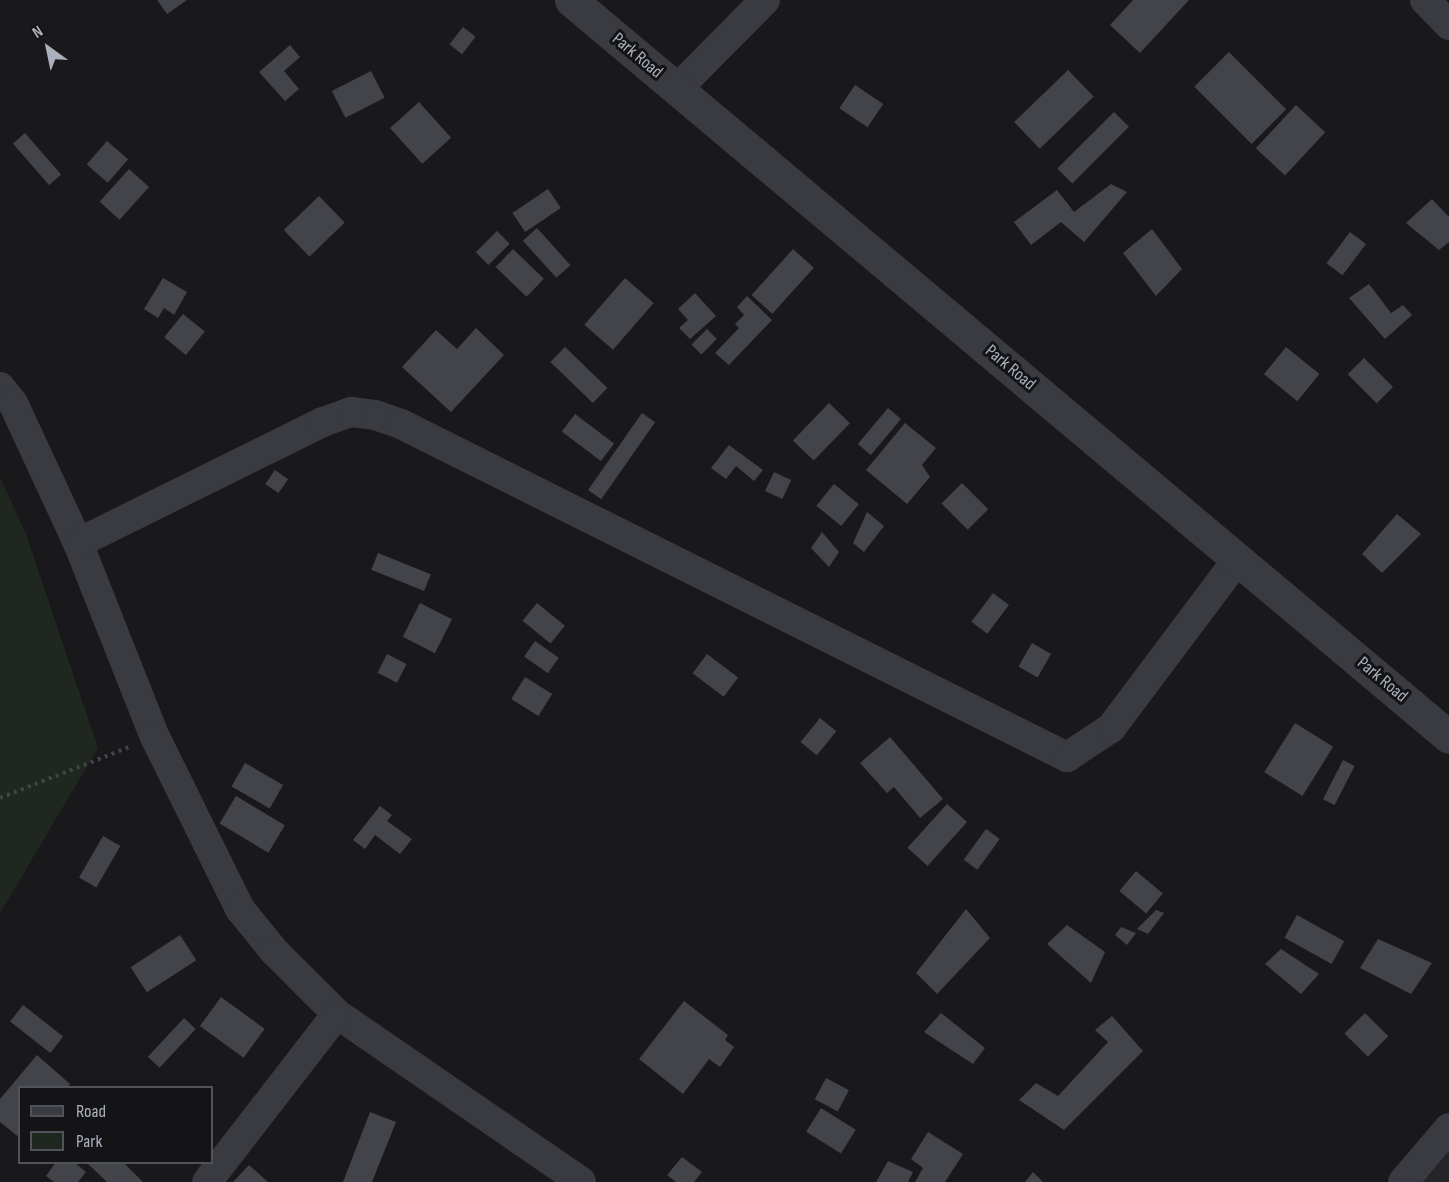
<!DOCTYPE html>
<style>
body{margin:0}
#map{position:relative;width:1449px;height:1182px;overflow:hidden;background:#19191c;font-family:"Sofia Sans Condensed",sans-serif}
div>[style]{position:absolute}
.built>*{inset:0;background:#252529}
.green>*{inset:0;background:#1f2720}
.building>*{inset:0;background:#434449;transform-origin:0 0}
.path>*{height:4px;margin-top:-2px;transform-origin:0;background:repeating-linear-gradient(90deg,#404348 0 3px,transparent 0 7.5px)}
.minor>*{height:30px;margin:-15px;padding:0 15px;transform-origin:15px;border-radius:15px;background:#3a3b41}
.tertiary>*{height:33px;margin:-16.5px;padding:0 16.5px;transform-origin:16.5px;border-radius:16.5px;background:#3a3b41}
span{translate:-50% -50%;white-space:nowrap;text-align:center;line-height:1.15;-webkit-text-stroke:6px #141417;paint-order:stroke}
.street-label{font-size:18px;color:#abb1bc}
.legend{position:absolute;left:18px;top:1086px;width:195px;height:78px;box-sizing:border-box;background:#141417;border:2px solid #505359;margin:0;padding:8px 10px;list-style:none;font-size:18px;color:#abb1bc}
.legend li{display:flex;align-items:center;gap:12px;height:30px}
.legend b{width:30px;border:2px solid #505359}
.north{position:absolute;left:18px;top:18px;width:60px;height:60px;-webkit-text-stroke:4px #141417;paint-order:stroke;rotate:327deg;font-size:16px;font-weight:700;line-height:24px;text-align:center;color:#abb1bc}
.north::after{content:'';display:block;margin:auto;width:21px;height:27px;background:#abb1bc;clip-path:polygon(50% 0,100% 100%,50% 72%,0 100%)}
</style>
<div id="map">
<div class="built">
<i style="clip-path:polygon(1449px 1115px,1449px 1182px,1390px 1182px)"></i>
</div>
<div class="green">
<i style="clip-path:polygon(0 477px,26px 534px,98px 748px,0 913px)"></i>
</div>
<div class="building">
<i style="clip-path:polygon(157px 0,187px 0,167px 14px)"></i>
<i style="clip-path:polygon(1133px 0,1189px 0,1140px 53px,1110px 25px)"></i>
<i style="left:463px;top:27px;width:16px;height:22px;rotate:38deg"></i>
<i style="clip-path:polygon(290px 45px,300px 57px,284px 71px,299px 89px,285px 101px,259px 72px)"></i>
<i style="left:1229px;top:52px;width:81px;height:49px;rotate:45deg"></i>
<i style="left:1068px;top:70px;width:37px;height:75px;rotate:46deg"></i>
<i style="left:371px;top:71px;width:30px;height:44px;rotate:63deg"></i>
<i style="left:855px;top:85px;width:34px;height:28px;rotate:34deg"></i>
<i style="left:419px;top:102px;width:48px;height:39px;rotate:48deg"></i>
<i style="left:1296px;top:105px;width:40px;height:59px;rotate:43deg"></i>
<i style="left:1114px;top:112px;width:21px;height:80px;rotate:45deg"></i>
<i style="left:25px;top:133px;width:55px;height:16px;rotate:49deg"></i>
<i style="left:107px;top:141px;width:28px;height:31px;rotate:41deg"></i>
<i style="left:129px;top:169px;width:27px;height:44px;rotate:42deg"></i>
<i style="clip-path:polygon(1111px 184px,1127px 192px,1084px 242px,1061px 222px,1031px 245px,1014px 222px,1057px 190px,1074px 212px)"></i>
<i style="left:548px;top:189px;width:23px;height:43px;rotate:56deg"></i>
<i style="left:319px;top:196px;width:37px;height:49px;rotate:46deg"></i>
<i style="clip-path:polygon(1432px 199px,1449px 217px,1449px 242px,1439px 250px,1406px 223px)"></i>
<i style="left:537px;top:228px;width:50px;height:19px;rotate:48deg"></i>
<i style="clip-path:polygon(1152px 229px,1182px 269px,1156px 296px,1123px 253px)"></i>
<i style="left:497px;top:231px;width:18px;height:30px;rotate:45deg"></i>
<i style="left:1350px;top:232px;width:20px;height:39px;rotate:37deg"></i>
<i style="left:513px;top:249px;width:43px;height:25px;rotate:44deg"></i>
<i style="left:793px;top:249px;width:28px;height:62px;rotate:42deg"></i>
<i style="clip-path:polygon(163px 278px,187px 292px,174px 315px,164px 308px,158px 318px,144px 309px)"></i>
<i style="left:625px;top:278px;width:38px;height:62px;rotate:41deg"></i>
<i style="clip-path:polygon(1369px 284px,1391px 313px,1403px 305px,1412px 315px,1385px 339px,1349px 298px)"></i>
<i style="clip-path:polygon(695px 293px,716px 316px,690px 339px,679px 328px,688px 320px,678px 309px)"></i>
<i style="clip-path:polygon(747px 296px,772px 320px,729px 365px,715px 353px,739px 328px,735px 324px,744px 315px,737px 307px)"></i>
<i style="left:183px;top:314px;width:28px;height:30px;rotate:39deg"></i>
<i style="clip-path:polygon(476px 328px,504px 355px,451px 412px,402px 367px,436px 330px,457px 349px)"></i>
<i style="left:707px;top:329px;width:14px;height:22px;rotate:45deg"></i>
<i style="left:565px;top:347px;width:59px;height:21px;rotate:44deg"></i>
<i style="left:1286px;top:347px;width:43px;height:35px;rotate:39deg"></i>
<i style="left:1364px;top:358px;width:41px;height:23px;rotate:45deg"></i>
<i style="left:829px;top:403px;width:29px;height:52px;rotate:44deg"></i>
<i style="left:888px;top:408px;width:17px;height:47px;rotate:40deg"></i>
<i style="left:642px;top:413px;width:16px;height:94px;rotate:35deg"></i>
<i style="left:575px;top:414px;width:49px;height:22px;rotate:37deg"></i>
<i style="clip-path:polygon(905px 423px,936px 448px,922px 465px,930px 477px,907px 504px,866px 470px)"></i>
<i style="clip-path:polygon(729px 445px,763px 470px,754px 481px,736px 466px,726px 479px,711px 468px)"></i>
<i style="left:275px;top:470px;width:16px;height:17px;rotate:35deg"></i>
<i style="left:774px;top:472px;width:19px;height:21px;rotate:25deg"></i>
<i style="left:962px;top:483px;width:37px;height:29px;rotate:45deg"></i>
<i style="left:834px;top:484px;width:32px;height:28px;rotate:39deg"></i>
<i style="clip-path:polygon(867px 512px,884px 526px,864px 552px,853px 543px)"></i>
<i style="clip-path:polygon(1397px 514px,1421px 534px,1382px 573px,1362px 554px)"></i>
<i style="clip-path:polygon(822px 532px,839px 552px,829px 567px,811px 548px)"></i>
<i style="left:378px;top:553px;width:57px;height:18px;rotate:22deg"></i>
<i style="left:993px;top:593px;width:20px;height:36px;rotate:37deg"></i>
<i style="left:420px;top:603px;width:36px;height:38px;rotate:27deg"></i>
<i style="left:537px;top:603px;width:36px;height:23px;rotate:39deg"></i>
<i style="left:535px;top:641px;width:29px;height:19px;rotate:35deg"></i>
<i style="left:1032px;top:643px;width:22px;height:27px;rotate:30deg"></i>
<i style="left:387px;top:654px;width:22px;height:21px;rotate:27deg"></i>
<i style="left:707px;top:654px;width:39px;height:24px;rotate:37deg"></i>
<i style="left:525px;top:677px;width:32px;height:26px;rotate:32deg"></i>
<i style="left:820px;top:718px;width:21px;height:31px;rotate:39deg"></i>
<i style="left:1295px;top:723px;width:45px;height:58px;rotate:32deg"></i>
<i style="clip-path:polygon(890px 737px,943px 799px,920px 818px,894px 787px,887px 793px,860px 763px)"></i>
<i style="left:1343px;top:760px;width:13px;height:44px;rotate:27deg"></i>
<i style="left:245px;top:763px;width:44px;height:27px;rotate:30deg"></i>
<i style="left:236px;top:796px;width:57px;height:32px;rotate:31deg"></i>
<i style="left:947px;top:804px;width:27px;height:59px;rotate:42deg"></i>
<i style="clip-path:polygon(380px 806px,392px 815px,387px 821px,412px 839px,400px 854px,375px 835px,365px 849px,353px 840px)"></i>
<i style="left:986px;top:829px;width:17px;height:38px;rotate:36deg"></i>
<i style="left:103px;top:836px;width:20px;height:48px;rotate:30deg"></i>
<i style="left:1136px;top:871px;width:35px;height:26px;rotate:40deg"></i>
<i style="clip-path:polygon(966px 909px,990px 938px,937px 994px,916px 973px)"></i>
<i style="clip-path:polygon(1156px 910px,1164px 913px,1148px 934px,1137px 929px)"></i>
<i style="left:1297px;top:915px;width:54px;height:26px;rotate:29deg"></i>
<i style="clip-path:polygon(1067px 925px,1105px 952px,1091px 983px,1047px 944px)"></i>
<i style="clip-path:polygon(1121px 927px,1136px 933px,1127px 945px,1115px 935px)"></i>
<i style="left:180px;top:935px;width:30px;height:59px;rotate:57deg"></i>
<i style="clip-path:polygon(1378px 939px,1432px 963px,1411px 994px,1360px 968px)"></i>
<i style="clip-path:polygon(1281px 949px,1319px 974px,1301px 994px,1265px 964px)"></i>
<i style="left:221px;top:997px;width:54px;height:36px;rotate:36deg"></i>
<i style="clip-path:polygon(684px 1001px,728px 1035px,725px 1040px,734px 1047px,720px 1067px,709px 1059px,683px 1094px,639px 1059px)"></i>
<i style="left:23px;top:1005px;width:51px;height:21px;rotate:38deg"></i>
<i style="clip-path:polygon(941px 1013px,985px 1048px,973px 1064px,924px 1032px)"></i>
<i style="left:1365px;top:1013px;width:33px;height:29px;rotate:45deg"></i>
<i style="clip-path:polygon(1112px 1016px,1143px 1051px,1064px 1130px,1019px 1100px,1036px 1083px,1058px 1096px,1108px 1042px,1095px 1030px)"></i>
<i style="left:184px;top:1018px;width:16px;height:53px;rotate:43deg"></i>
<i style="clip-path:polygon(37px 1055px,70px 1084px,67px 1088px,20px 1088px,20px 1138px,0 1122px,0 1099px)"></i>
<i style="left:826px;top:1078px;width:26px;height:24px;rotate:28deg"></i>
<i style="left:821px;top:1108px;width:41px;height:28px;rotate:32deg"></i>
<i style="clip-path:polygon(370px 1112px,396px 1122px,372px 1182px,343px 1182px)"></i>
<i style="clip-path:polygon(928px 1132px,963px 1154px,945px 1182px,915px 1182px,923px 1168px,911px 1159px)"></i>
<i style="clip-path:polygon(682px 1157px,702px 1172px,694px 1182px,676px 1182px,667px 1175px)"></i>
<i style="clip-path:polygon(888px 1161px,913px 1172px,908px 1182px,876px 1182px)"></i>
<i style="clip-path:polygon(56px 1162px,74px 1162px,86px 1172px,78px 1182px,54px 1182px,46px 1176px)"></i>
<i style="clip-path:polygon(86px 1162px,123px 1162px,143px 1182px,107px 1182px)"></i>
<i style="clip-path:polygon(249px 1165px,268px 1182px,233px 1182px)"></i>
<i style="clip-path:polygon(1033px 1172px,1043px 1182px,1025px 1182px)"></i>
</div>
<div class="path">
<i style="left:0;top:798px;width:142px;rotate:-21.5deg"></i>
</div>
<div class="minor">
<i style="left:1425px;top:0;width:35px;rotate:46deg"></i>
<i style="left:677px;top:89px;width:125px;rotate:-45.3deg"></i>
<i style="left:0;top:387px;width:21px;rotate:51deg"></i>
<i style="left:13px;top:403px;width:154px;rotate:65.1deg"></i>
<i style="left:78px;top:543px;width:209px;rotate:68.4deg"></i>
<i style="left:155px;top:737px;width:192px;rotate:63.7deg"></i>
<i style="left:240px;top:909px;width:54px;rotate:51deg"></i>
<i style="left:274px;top:951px;width:89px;rotate:45deg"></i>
<i style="left:337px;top:1014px;width:296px;rotate:34.5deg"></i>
<i style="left:78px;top:543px;width:273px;rotate:-26.3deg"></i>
<i style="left:323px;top:422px;width:30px;rotate:-20deg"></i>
<i style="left:351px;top:412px;width:24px;rotate:7deg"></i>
<i style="left:375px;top:415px;width:28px;rotate:19deg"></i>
<i style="left:401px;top:424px;width:745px;rotate:26.57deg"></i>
<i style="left:1067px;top:757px;width:53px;rotate:-33.4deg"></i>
<i style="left:1111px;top:728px;width:211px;rotate:-53.1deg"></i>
<i style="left:207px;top:1182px;width:212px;rotate:-52.3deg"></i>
<i style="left:1403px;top:1182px;width:71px;rotate:-49.6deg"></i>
</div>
<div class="tertiary">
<i style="left:571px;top:0;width:1146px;rotate:40.01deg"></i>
</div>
<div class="street-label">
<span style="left:637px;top:56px;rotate:40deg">Park Road</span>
<span style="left:1010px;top:368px;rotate:40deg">Park Road</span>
<span style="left:1382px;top:680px;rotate:40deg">Park Road</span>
</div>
<ul class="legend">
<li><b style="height:8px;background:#3a3b41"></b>Road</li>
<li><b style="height:16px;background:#1f2720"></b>Park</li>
</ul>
<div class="north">N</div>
</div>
